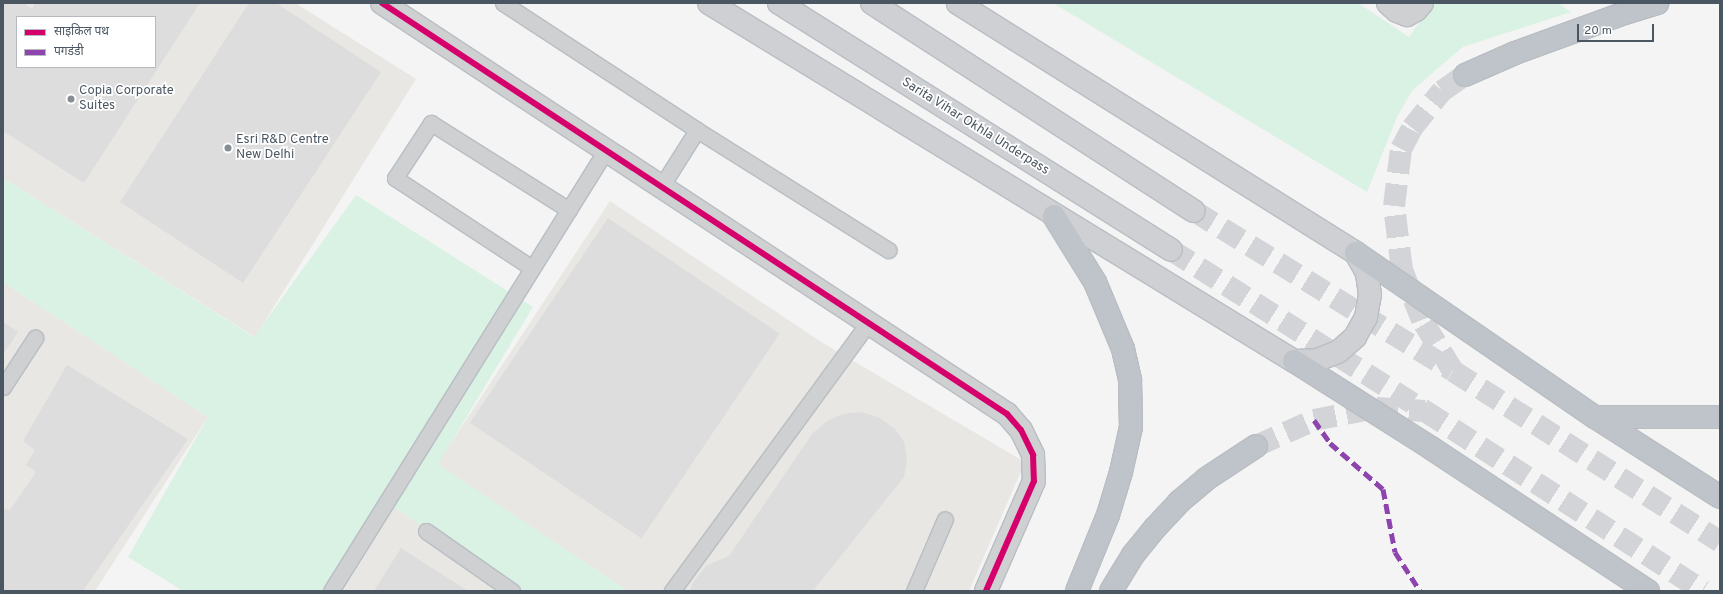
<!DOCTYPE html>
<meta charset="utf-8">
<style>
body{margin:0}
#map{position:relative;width:1723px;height:594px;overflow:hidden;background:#f4f4f4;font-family:Overpass,"Noto Sans Devanagari",sans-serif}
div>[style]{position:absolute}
.commercial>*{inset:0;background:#e8e7e3}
.green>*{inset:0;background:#d9f2e3}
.building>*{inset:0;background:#ddddde;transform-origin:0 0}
.secondary-tunnel>*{height:22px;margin-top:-11px;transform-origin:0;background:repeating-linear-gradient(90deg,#d2d4d7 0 22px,transparent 0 33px)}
.highway-tunnel>*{height:22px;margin-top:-11px;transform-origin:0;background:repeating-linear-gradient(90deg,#d2d4d7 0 22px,transparent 0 33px)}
.roads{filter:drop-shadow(1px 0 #b9bec3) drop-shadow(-1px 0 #b9bec3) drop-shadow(0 1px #b9bec3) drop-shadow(0 -1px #b9bec3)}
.lane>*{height:15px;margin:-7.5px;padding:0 7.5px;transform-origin:7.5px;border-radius:7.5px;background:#ced0d2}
.street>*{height:22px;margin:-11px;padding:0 11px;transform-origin:11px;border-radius:11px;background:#ced0d2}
.secondary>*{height:22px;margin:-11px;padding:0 11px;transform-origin:11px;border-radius:11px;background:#ced0d4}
.highway>*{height:22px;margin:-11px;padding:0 11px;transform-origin:11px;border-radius:11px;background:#bec4c9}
.quiet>*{height:5px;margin-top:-2.5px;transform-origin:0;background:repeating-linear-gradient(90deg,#8e44ad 0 10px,transparent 0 15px)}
.cycleway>*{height:6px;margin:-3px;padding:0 3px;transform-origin:3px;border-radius:3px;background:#d6006c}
.dots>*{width:11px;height:11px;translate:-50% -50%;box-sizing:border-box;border:2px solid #fff;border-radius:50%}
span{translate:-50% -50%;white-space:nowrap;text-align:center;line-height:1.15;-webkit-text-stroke:3.5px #fff;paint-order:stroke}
.poi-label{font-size:13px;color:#4a5661}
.left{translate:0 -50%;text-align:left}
.street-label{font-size:13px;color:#4a5661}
.frame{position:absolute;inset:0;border:4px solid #4a5661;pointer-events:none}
.legend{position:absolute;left:16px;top:16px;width:140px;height:52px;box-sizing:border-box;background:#fff;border:1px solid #b7bbc0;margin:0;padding:5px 7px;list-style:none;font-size:12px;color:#4a5661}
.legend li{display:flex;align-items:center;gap:8px;height:20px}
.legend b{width:20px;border:1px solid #b7bbc0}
.scale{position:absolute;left:1577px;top:24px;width:77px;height:18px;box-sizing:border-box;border:2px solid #4a5661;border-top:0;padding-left:5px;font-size:12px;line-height:14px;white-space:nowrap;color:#4a5661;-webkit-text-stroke:3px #fff;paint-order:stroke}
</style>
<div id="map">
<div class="commercial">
<i style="clip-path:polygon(evenodd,3px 3px,295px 3px,416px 79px,255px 337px,3px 178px,3px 3px,17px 17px,155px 17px,155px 67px,17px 67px,17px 17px)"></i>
<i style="clip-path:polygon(610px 201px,823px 343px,1025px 462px,969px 591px,628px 591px,437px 464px)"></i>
<i style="clip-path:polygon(3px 282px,208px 417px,95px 591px,3px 591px)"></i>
<i style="clip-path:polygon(394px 507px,520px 591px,343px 591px)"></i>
</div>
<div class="green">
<i style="clip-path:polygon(1053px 3px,1358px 3px,1409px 37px,1433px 3px,1558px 3px,1571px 12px,1463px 47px,1430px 75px,1412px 91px,1397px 117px,1367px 192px)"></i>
<i style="clip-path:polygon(3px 178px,254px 337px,356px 195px,533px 307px,438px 464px,628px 591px,520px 591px,395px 508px,339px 591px,183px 591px,128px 557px,208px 417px,3px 282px)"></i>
</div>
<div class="building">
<i style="clip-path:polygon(evenodd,3px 3px,23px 3px,32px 9px,35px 3px,200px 3px,84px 183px,3px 131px,3px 3px,17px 17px,155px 17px,155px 67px,17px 67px,17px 17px)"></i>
<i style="clip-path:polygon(249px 3px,276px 3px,381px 72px,243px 283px,120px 202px)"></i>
<i style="left:608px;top:218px;width:207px;height:247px;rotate:34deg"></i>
<i style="clip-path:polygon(3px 322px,18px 332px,3px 355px)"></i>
<i style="clip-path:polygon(67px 365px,188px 439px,83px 591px,3px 591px,3px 509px,10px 510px,36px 472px,26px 465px,35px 450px,23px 441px)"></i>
<i style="clip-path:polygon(861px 412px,880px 418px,895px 429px,904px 442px,907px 459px,904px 477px,813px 591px,690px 591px,693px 582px,706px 566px,729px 556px,812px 434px,827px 421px,843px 414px)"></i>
<i style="clip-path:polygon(401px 548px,468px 591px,374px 591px)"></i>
</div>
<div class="secondary-tunnel">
<i style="left:1194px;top:211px;width:304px;rotate:31.7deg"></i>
<i style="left:1453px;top:371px;width:317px;rotate:32.6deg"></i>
<i style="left:1171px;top:250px;width:301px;rotate:32.4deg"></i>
<i style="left:1425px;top:411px;width:331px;rotate:32.9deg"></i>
</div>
<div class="highway-tunnel">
<i style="left:1453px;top:371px;width:60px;rotate:-121.3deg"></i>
<i style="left:1422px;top:320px;width:54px;rotate:-111.8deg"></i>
<i style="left:1402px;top:270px;width:64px;rotate:-97.1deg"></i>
<i style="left:1394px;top:206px;width:57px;rotate:-83deg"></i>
<i style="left:1401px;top:149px;width:24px;rotate:-62deg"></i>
<i style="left:1412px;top:128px;width:48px;rotate:-51deg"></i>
<i style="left:1442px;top:91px;width:28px;rotate:-35deg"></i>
<i style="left:1256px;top:446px;width:64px;rotate:-24.1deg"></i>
<i style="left:1314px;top:420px;width:63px;rotate:-11deg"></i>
<i style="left:1376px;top:408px;width:49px;rotate:3.5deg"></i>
</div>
<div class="roads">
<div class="lane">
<i style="left:503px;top:3px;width:232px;rotate:33.2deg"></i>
<i style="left:697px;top:130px;width:67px;rotate:122.3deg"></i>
<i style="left:697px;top:130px;width:226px;rotate:32.1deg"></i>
<i style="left:532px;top:268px;width:164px;rotate:-146.7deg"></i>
<i style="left:395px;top:178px;width:66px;rotate:-56.8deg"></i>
<i style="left:431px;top:123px;width:163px;rotate:32.2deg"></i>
<i style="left:3px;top:387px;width:59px;rotate:-56.9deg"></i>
<i style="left:426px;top:531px;width:105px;rotate:34.9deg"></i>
<i style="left:331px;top:591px;width:520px;rotate:-58.05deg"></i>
<i style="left:672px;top:591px;width:332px;rotate:-53.8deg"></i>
<i style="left:914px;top:591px;width:78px;rotate:-66.7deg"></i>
</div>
<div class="street">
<i style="left:382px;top:3px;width:748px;rotate:33.33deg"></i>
<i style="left:1007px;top:414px;width:21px;rotate:49deg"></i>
<i style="left:1021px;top:430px;width:28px;rotate:64deg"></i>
<i style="left:1033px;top:455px;width:26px;rotate:88deg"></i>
<i style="left:1034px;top:481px;width:120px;rotate:113.6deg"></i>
<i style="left:1388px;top:3px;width:12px;rotate:42deg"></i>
<i style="left:1397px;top:11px;width:11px;rotate:22deg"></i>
<i style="left:1407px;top:15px;width:10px;rotate:-29deg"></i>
<i style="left:1416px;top:10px;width:9px;rotate:-49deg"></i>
</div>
<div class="secondary">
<i style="left:709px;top:3px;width:686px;rotate:31.47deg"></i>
<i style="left:1294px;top:361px;width:23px;rotate:-2deg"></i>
<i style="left:1317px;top:360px;width:22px;rotate:-21deg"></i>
<i style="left:1338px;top:352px;width:23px;rotate:-41deg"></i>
<i style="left:1355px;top:337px;width:23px;rotate:-61deg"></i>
<i style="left:1366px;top:317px;width:22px;rotate:-80deg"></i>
<i style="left:1370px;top:295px;width:22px;rotate:-98deg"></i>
<i style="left:1367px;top:273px;width:23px;rotate:-119deg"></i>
<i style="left:1356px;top:253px;width:470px;rotate:-147.9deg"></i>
<i style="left:779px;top:3px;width:463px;rotate:32.2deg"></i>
<i style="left:872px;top:3px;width:383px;rotate:32.9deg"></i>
</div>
<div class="highway">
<i style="left:1465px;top:75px;width:55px;rotate:-23.7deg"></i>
<i style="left:1515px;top:53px;width:117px;rotate:-20deg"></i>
<i style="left:1625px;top:13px;width:34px;rotate:-17deg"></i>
<i style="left:1054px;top:216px;width:78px;rotate:58.2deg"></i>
<i style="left:1095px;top:282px;width:73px;rotate:67.3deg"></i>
<i style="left:1123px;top:349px;width:32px;rotate:77deg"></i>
<i style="left:1130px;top:380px;width:47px;rotate:88.8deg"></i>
<i style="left:1131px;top:427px;width:46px;rotate:102.5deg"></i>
<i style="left:1121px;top:472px;width:45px;rotate:106.8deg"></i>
<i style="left:1108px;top:515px;width:82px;rotate:112.2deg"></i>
<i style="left:1356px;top:253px;width:290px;rotate:34.5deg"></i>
<i style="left:1595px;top:417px;width:148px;rotate:32.6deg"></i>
<i style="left:1294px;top:361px;width:162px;rotate:32.4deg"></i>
<i style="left:1431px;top:448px;width:260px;rotate:33.4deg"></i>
<i style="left:1595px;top:417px;width:125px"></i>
<i style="left:1111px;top:591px;width:42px;rotate:-58.6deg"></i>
<i style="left:1133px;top:555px;width:35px;rotate:-51deg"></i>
<i style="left:1155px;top:528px;width:35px;rotate:-47deg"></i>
<i style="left:1179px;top:502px;width:35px;rotate:-40deg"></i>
<i style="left:1206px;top:479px;width:60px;rotate:-33.4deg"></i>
</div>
</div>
<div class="quiet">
<i style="left:1314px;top:420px;width:28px;rotate:55deg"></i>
<i style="left:1330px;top:443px;width:70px;rotate:41deg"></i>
<i style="left:1383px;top:489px;width:64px;rotate:79.2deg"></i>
<i style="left:1395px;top:552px;width:46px;rotate:57.3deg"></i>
</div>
<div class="cycleway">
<i style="left:382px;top:3px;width:748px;rotate:33.33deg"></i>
<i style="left:1007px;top:414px;width:21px;rotate:49deg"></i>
<i style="left:1021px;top:430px;width:28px;rotate:64deg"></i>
<i style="left:1033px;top:455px;width:26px;rotate:88deg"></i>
<i style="left:1034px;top:481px;width:120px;rotate:113.6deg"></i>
</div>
<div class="dots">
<i style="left:71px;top:99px;background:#868d94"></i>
<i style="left:228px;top:148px;background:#868d94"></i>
</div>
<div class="poi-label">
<span class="left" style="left:79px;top:99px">Copia Corporate<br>Suites</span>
<span class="left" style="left:236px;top:148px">Esri R&amp;D Centre<br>New Delhi</span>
</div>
<div class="street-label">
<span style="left:975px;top:127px;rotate:32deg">Sarita Vihar Okhla Underpass</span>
</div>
<div class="frame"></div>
<ul class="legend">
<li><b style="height:5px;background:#d6006c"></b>साइकिल पथ</li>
<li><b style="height:5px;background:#8e44ad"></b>पगडंडी</li>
</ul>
<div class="scale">20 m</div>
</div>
